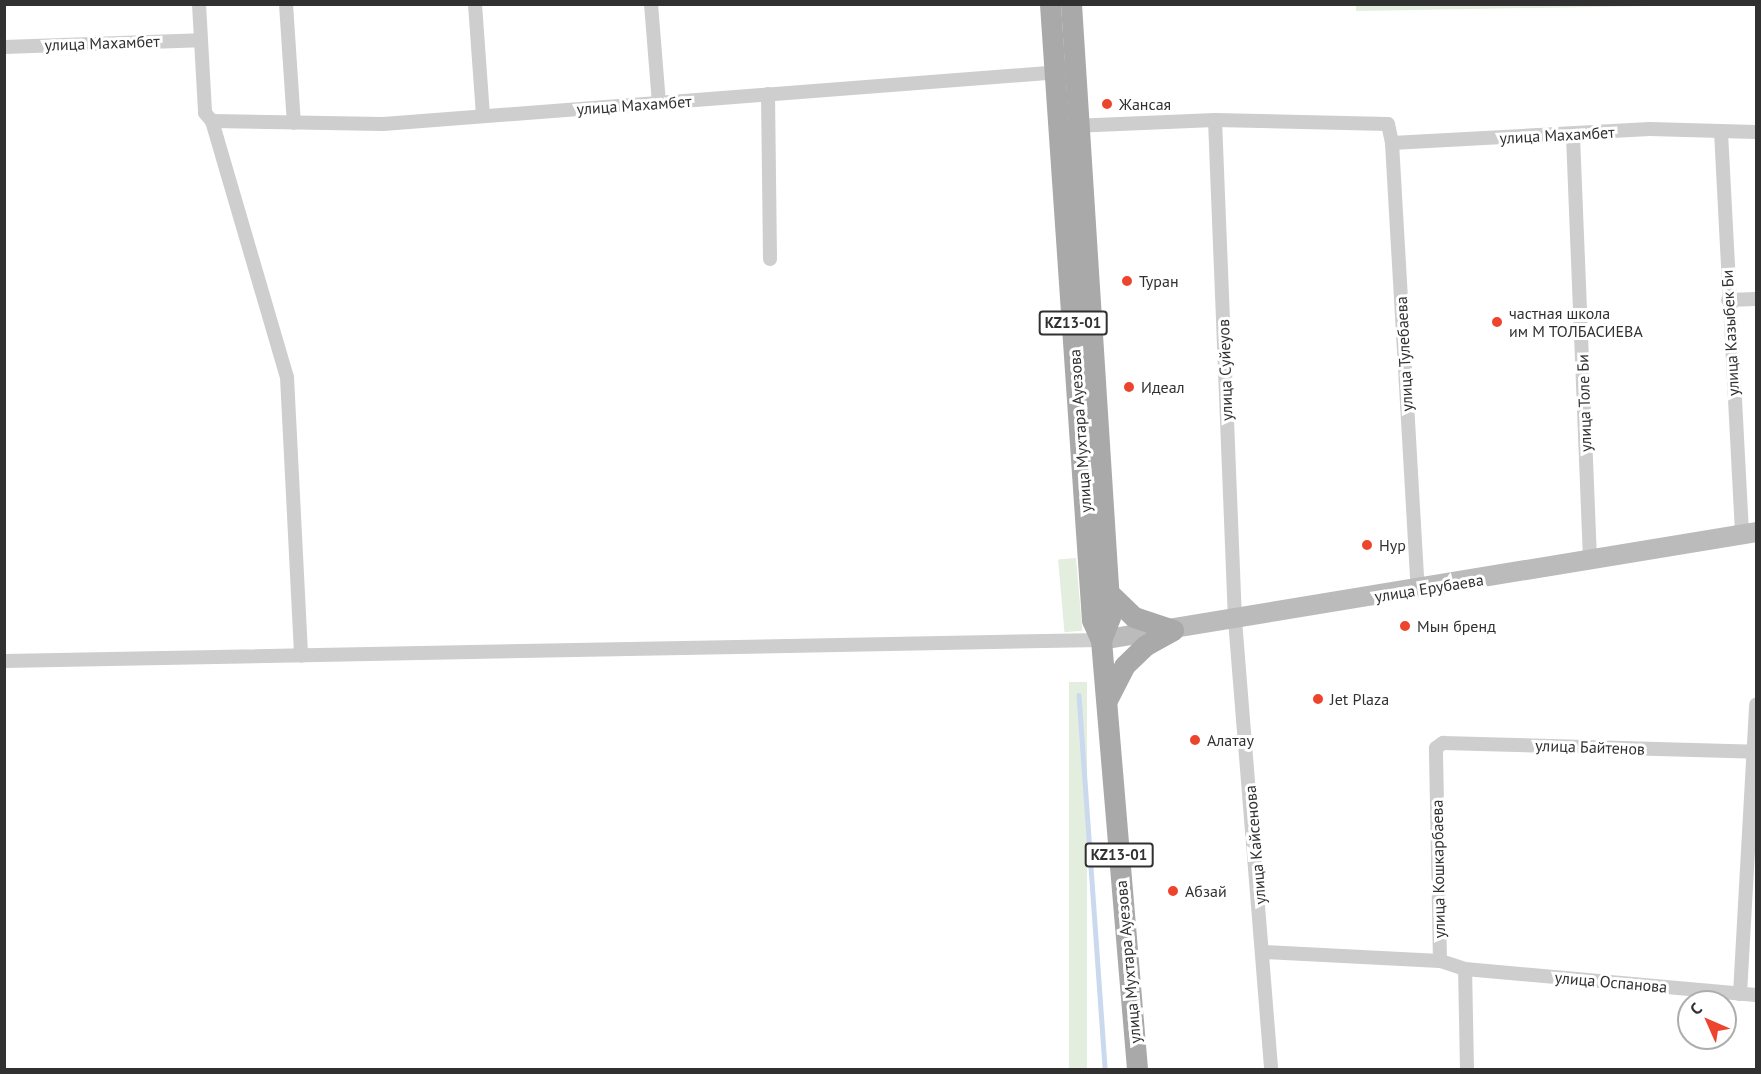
<!DOCTYPE html>
<meta charset="utf-8">
<style>
body{margin:0}
#map{position:relative;width:1761px;height:1074px;overflow:hidden;background:#fff;font-family:"PT Sans",sans-serif}
div>[style]{position:absolute}
.green>*{inset:0;background:#e4eedf;transform-origin:0 0}
.stream>*{height:4.5px;margin:-2.25px;padding:0 2.25px;transform-origin:2.25px;border-radius:2.25px;background:#cad9ee}
.street>*{height:14px;margin:-7px;padding:0 7px;transform-origin:7px;border-radius:7px;background:#cecece}
.secondary>*{height:20px;margin:-10px;padding:0 10px;transform-origin:10px;border-radius:10px;background:#bbb}
.primary>*{height:21px;margin:-10.5px;padding:0 10.5px;transform-origin:10.5px;border-radius:10.5px;background:#a9a9a9}
.dots>*{width:16px;height:16px;translate:-50% -50%;box-sizing:border-box;border:3px solid #fff;border-radius:50%}
span{translate:-50% -50%;white-space:nowrap;text-align:center;line-height:1.15;-webkit-text-stroke:6px #fff;paint-order:stroke}
.shield-label span{padding:2px 4px;background:#fff;border:2px solid;border-radius:4px;-webkit-text-stroke-width:0}
.shield-label{font-size:15px;color:#313131;font-weight:700}
.street-label{font-size:16px;color:#313131}
.poi-label{font-size:16px;color:#313131}
.left{translate:0 -50%;text-align:left}
.frame{position:absolute;inset:0;border:6px solid #313131;pointer-events:none}
.north{position:absolute;left:1677px;top:990px;width:60px;height:60px;box-sizing:border-box;background:#fff;border:2px solid #adadad;border-radius:50%;rotate:315deg;font-size:16px;font-weight:700;line-height:24px;text-align:center;color:#313131}
.north::after{content:'';display:block;margin:auto;width:21px;height:27px;background:#ed452d;clip-path:polygon(50% 0,100% 100%,50% 72%,0 100%)}
</style>
<div id="map">
<div class="green">
<i style="clip-path:polygon(1356px 4px,1707px 4px,1707px 5px,1356px 11px)"></i>
<i style="left:1076px;top:558px;width:73px;height:18px;rotate:85deg"></i>
<i style="left:1069px;top:682px;width:18px;height:388px"></i>
</div>
<div class="stream">
<i style="left:1079px;top:695px;width:376px;rotate:86deg"></i>
</div>
<div class="street">
<i style="left:199px;top:4px;width:109px;rotate:86.8deg"></i>
<i style="left:205px;top:113px;width:11px;rotate:49deg"></i>
<i style="left:212px;top:121px;width:267px;rotate:73.7deg"></i>
<i style="left:287px;top:377px;width:279px;rotate:87.1deg"></i>
<i style="left:286px;top:4px;width:119px;rotate:86.2deg"></i>
<i style="left:475px;top:4px;width:112px;rotate:85.9deg"></i>
<i style="left:651px;top:4px;width:99px;rotate:85.4deg"></i>
<i style="left:4px;top:47px;width:196px;rotate:-2deg"></i>
<i style="left:768px;top:94px;width:165px;rotate:89.3deg"></i>
<i style="left:1215px;top:120px;width:500px;rotate:87.71deg"></i>
<i style="left:1235px;top:620px;width:451px;rotate:85.4deg"></i>
<i style="left:212px;top:121px;width:171px;rotate:1deg"></i>
<i style="left:383px;top:124px;width:679px;rotate:-4.39deg"></i>
<i style="left:1072px;top:126px;width:143px;rotate:-2.4deg"></i>
<i style="left:1215px;top:120px;width:173px;rotate:1.3deg"></i>
<i style="left:1388px;top:124px;width:19px;rotate:78deg"></i>
<i style="left:1392px;top:143px;width:448px;rotate:86.7deg"></i>
<i style="left:1721px;top:132px;width:404px;rotate:87deg"></i>
<i style="left:1573px;top:136px;width:426px;rotate:87.7deg"></i>
<i style="left:1392px;top:143px;width:258px;rotate:-3.1deg"></i>
<i style="left:1650px;top:129px;width:106px;rotate:1.6deg"></i>
<i style="left:1728px;top:300px;width:28px;rotate:-2deg"></i>
<i style="left:4px;top:661px;width:1097px;rotate:-1.1deg"></i>
<i style="left:1264px;top:952px;width:176px;rotate:2.9deg"></i>
<i style="left:1465px;top:969px;width:292px;rotate:5.1deg"></i>
<i style="left:1740px;top:994px;width:290px;rotate:-86.8deg"></i>
<i style="left:1467px;top:1070px;width:101px;rotate:-91.1deg"></i>
<i style="left:1465px;top:969px;width:26px;rotate:-162deg"></i>
<i style="left:1440px;top:961px;width:213px;rotate:-91.1deg"></i>
<i style="left:1436px;top:748px;width:9px;rotate:-36deg"></i>
<i style="left:1443px;top:743px;width:313px;rotate:1.6deg"></i>
</div>
<div class="secondary">
<i style="left:1101px;top:640px;width:664px;rotate:-9.36deg"></i>
</div>
<div class="primary">
<i style="left:1050px;top:4px;width:617px;rotate:86.1deg"></i>
<i style="left:1092px;top:620px;width:22px;rotate:66deg"></i>
<i style="left:1101px;top:640px;width:432px;rotate:85.2deg"></i>
<i style="left:1071px;top:4px;width:614px;rotate:86.36deg"></i>
<i style="left:1110px;top:617px;width:25px;rotate:111deg"></i>
<i style="left:1108px;top:592px;width:36px;rotate:44deg"></i>
<i style="left:1134px;top:617px;width:41px;rotate:18.4deg"></i>
<i style="left:1107px;top:700px;width:38px;rotate:-63deg"></i>
<i style="left:1124px;top:666px;width:30px;rotate:-44deg"></i>
<i style="left:1146px;top:645px;width:31px;rotate:-29deg"></i>
</div>
<div class="dots">
<i style="left:1107px;top:104px;background:#ed452d"></i>
<i style="left:1127px;top:281px;background:#ed452d"></i>
<i style="left:1497px;top:322px;background:#ed452d"></i>
<i style="left:1129px;top:387px;background:#ed452d"></i>
<i style="left:1367px;top:545px;background:#ed452d"></i>
<i style="left:1405px;top:626px;background:#ed452d"></i>
<i style="left:1318px;top:699px;background:#ed452d"></i>
<i style="left:1195px;top:740px;background:#ed452d"></i>
<i style="left:1173px;top:891px;background:#ed452d"></i>
</div>
<div class="shield-label">
<span style="left:1073px;top:323px">KZ13-01</span>
<span style="left:1119px;top:855px">KZ13-01</span>
</div>
<div class="street-label">
<span style="left:102px;top:43px;rotate:-2deg">улица Махамбет</span>
<span style="left:634px;top:105px;rotate:-4deg">улица Махамбет</span>
<span style="left:1557px;top:135px;rotate:-3deg">улица Махамбет</span>
<span style="left:1730px;top:333px;rotate:-93deg">улица Казыбек Би</span>
<span style="left:1404px;top:354px;rotate:-93deg">улица Тулебаева</span>
<span style="left:1225px;top:370px;rotate:-92deg">улица Суйеуов</span>
<span style="left:1584px;top:403px;rotate:-92deg">улица Толе Би</span>
<span style="left:1080px;top:431px;rotate:-94deg">улица Мухтара Ауезова</span>
<span style="left:1429px;top:588px;rotate:-9deg">улица Ерубаева</span>
<span style="left:1590px;top:747px;rotate:2deg">улица Байтенов</span>
<span style="left:1255px;top:845px;rotate:-95deg">улица Кайсенова</span>
<span style="left:1438px;top:869px;rotate:-91deg">улица Кошкарбаева</span>
<span style="left:1128px;top:962px;rotate:-95deg">улица Мухтара Ауезова</span>
<span style="left:1611px;top:982px;rotate:5deg">улица Оспанова</span>
</div>
<div class="poi-label">
<span class="left" style="left:1119px;top:104px">Жансая</span>
<span class="left" style="left:1139px;top:281px">Туран</span>
<span class="left" style="left:1509px;top:322px">частная школа<br>им М ТОЛБАСИЕВА</span>
<span class="left" style="left:1141px;top:387px">Идеал</span>
<span class="left" style="left:1379px;top:545px">Нур</span>
<span class="left" style="left:1417px;top:626px">Мын бренд</span>
<span class="left" style="left:1330px;top:699px">Jet Plaza</span>
<span class="left" style="left:1207px;top:740px">Алатау</span>
<span class="left" style="left:1185px;top:891px">Абзай</span>
</div>
<div class="frame"></div>
<div class="north">С</div>
</div>
